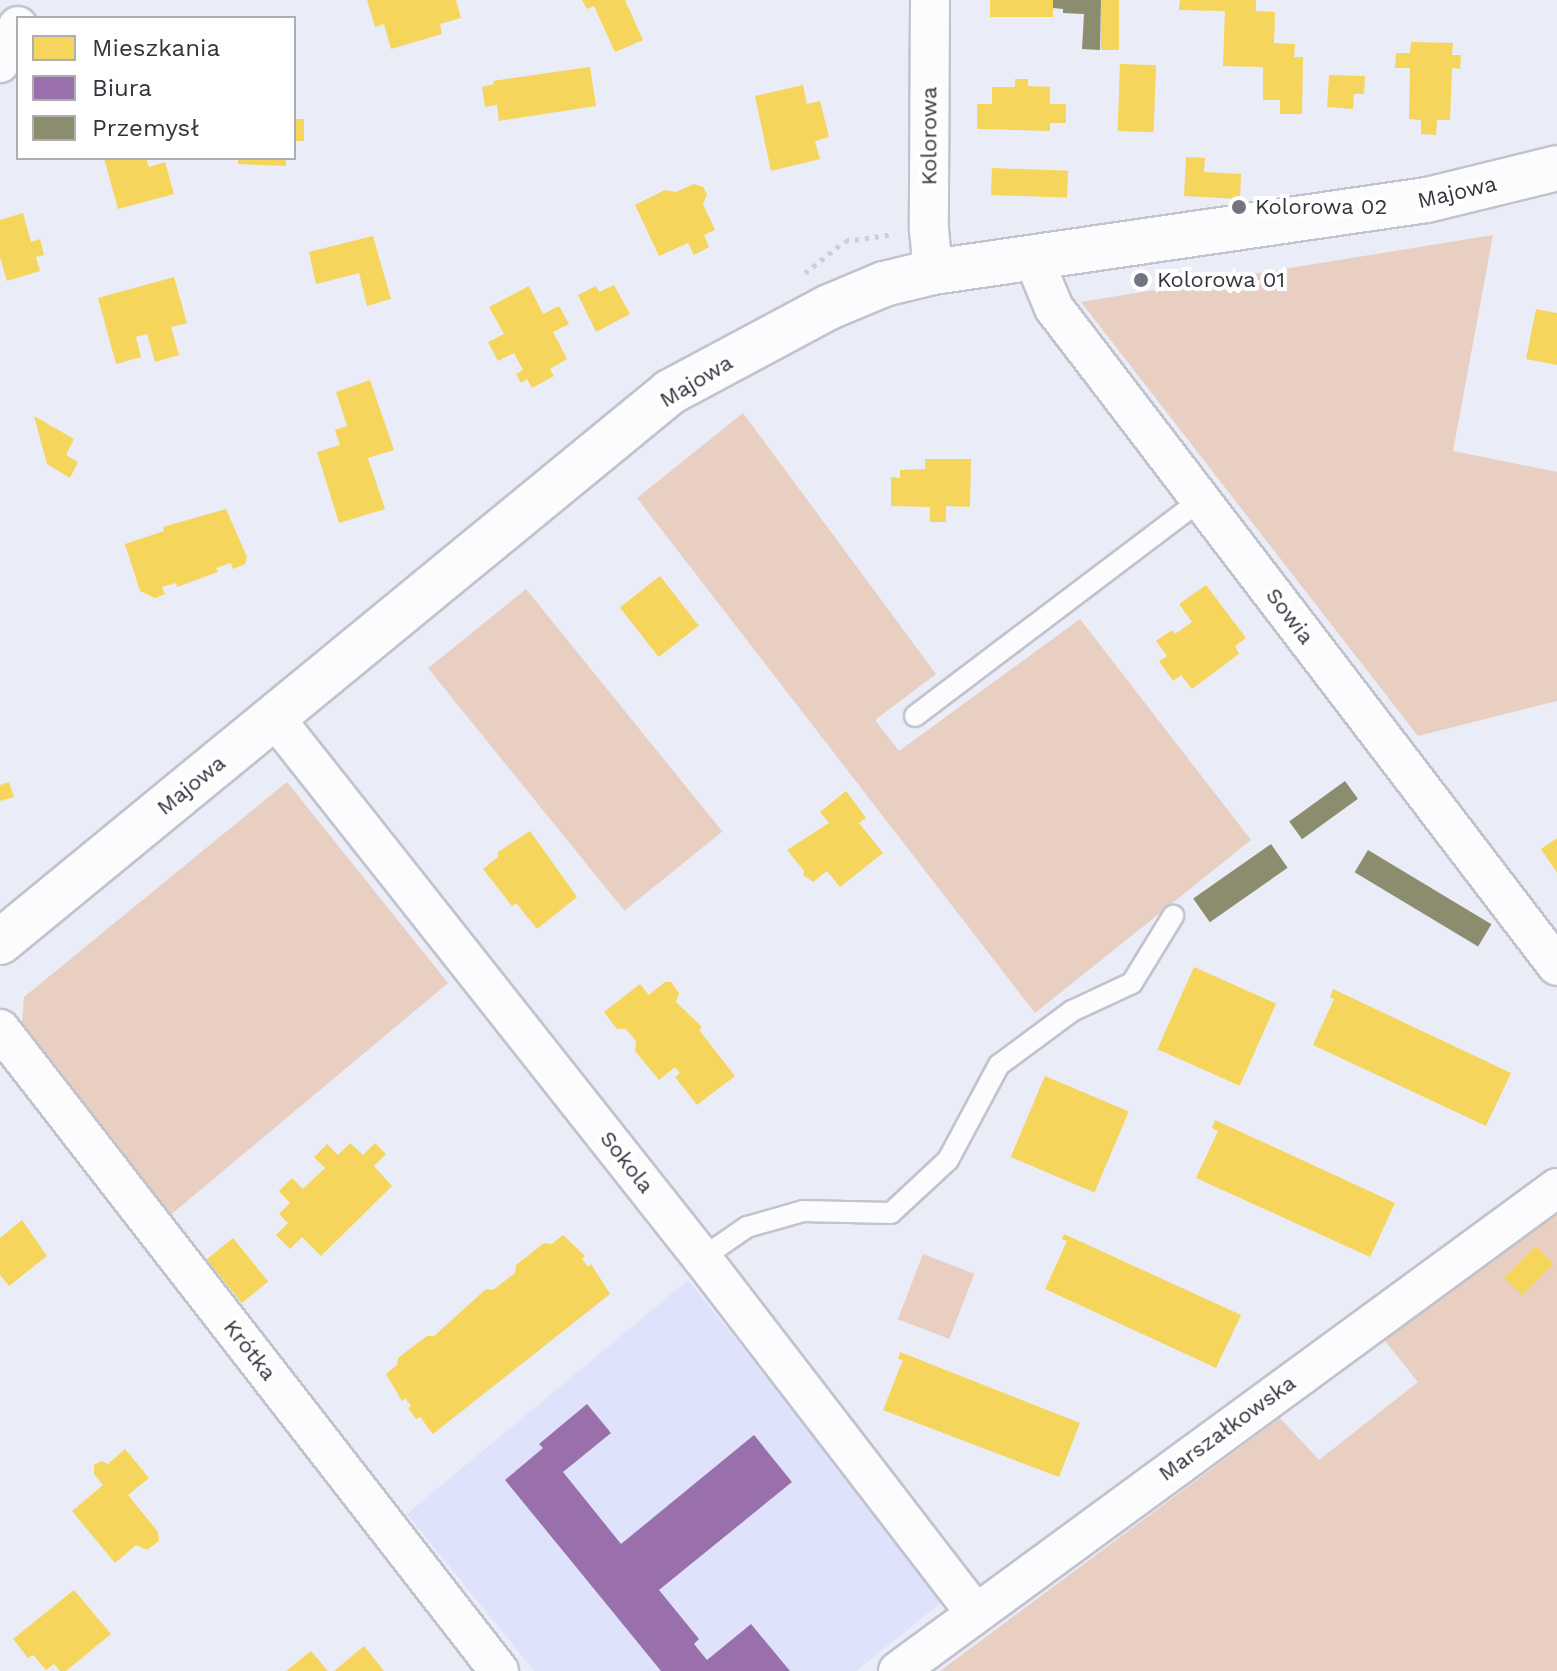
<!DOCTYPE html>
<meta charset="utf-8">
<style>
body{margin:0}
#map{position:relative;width:1557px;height:1671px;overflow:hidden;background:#eaecf8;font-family:"Work Sans",sans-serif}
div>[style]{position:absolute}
.built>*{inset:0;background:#dee3fb}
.green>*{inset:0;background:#e8cfc2;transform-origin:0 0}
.homes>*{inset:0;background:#f6d55c;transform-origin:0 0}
.offices>*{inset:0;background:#9970ab}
.industry>*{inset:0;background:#8c8c6e;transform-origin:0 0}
.path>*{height:5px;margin-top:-2.5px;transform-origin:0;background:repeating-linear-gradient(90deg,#cdcfd3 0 4px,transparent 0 10px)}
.roads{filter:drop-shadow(2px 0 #c1c3cd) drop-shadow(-2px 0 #c1c3cd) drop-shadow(0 2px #c1c3cd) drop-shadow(0 -2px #c1c3cd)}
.service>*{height:20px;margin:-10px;padding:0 10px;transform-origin:10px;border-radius:10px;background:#fcfcfe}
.minor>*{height:38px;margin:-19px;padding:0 19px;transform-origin:19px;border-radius:19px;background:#fcfcfe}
.tertiary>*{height:44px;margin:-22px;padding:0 22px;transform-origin:22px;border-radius:22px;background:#fcfcfe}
.dots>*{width:22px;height:22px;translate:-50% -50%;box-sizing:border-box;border:4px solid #fff;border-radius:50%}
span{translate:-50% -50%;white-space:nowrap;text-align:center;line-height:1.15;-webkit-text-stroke:8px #fff;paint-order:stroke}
.street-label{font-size:22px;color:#32343e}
.poi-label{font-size:22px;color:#32343e}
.left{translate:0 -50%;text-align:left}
.legend{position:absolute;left:16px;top:16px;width:280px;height:144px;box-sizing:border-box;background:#fff;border:2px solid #adaeb2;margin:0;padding:10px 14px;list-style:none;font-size:24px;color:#32343e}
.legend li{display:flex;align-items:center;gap:16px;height:40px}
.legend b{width:40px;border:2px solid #adaeb2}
</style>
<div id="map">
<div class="built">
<i style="clip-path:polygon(688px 1280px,946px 1599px,856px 1671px,534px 1671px,407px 1514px)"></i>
</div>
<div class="green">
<i style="clip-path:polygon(1493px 235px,1453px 451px,1557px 472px,1557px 701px,1418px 736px,1081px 302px)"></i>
<i style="clip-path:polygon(743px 413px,936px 674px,875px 720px,899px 751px,1080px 619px,1251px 840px,1035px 1013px,637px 498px)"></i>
<i style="left:526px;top:589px;width:312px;height:126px;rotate:51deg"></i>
<i style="clip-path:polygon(287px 782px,448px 983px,167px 1218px,21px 1039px,24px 997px)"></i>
<i style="clip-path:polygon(1557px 1211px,1557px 1671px,940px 1671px,1280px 1418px,1319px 1460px,1418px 1382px,1385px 1341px)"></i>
<i style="left:923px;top:1254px;width:55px;height:70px;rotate:21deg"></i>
</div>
<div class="homes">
<i style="clip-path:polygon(367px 0,456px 0,461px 18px,440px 24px,442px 34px,391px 49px,384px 24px,375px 27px)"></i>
<i style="clip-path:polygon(582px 0,625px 0,643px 40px,615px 52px,594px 6px,587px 9px)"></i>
<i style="left:990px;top:0;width:63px;height:17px"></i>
<i style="left:1101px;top:0;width:18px;height:50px"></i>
<i style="clip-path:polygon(1180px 0,1256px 0,1256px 11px,1275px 12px,1274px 43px,1295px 44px,1294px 57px,1303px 57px,1302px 114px,1280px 114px,1280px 100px,1263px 100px,1263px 67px,1223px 66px,1225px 11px,1179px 10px)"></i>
<i style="clip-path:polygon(1411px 42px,1453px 43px,1452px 55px,1461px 55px,1460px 69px,1452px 68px,1450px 120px,1437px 120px,1436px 135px,1421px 134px,1421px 120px,1409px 119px,1410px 68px,1395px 68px,1396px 53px,1410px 53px)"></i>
<i style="left:1120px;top:64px;width:36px;height:67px;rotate:2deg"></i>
<i style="clip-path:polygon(590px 67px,596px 106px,499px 121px,497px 105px,485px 107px,482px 87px,494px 84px,493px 81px)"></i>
<i style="clip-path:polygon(1329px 75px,1365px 76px,1364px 94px,1354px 94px,1353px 109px,1327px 107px)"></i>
<i style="clip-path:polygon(1015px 79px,1028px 79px,1028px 86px,1050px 87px,1050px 104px,1066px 104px,1066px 123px,1050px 123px,1050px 131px,977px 129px,977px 104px,992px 104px,992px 87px,1015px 87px)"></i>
<i style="clip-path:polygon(803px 85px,807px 104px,820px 101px,829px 137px,815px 141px,820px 159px,771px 171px,755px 96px)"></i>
<i style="left:294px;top:119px;width:10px;height:22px"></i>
<i style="clip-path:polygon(1186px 157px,1205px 158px,1204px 172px,1241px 174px,1240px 199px,1184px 196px)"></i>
<i style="clip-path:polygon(104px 158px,146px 158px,149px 167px,165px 162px,174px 194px,118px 209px)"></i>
<i style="clip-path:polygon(238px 158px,286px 158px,286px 166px,238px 164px)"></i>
<i style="left:992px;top:168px;width:76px;height:27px;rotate:2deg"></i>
<i style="clip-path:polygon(694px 184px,703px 187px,707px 194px,703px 204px,715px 230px,704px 235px,709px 247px,694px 255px,688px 243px,659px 256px,635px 205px,665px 190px,676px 192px)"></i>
<i style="clip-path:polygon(23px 213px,31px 242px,40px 239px,44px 255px,36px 257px,40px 271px,7px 281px,0 257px,0 220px)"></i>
<i style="clip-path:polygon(373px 236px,391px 299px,367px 306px,359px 273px,316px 284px,309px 252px)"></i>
<i style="clip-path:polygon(174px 277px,187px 323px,171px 327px,179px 355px,155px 362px,147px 334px,136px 337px,141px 357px,116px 364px,98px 298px)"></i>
<i style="clip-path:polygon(614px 285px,630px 314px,596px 332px,578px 295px,596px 286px,599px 292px)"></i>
<i style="clip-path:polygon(529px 286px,543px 314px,559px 306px,569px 324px,553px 332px,567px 359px,550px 369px,554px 376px,532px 388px,527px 379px,521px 383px,516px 374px,523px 370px,514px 353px,498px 361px,488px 342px,504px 334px,489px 307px)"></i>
<i style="clip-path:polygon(1536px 309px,1557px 313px,1557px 365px,1526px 359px)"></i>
<i style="clip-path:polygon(370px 380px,394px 450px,368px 458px,385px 509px,339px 523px,317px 452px,340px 445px,335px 430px,347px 426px,336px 392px)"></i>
<i style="clip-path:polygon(34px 416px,74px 439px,66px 455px,78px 462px,70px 478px,47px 464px)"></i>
<i style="clip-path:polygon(925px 459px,971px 459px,970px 507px,946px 506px,946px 522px,930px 522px,930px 507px,891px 506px,891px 477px,900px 478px,900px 470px,925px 469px)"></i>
<i style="clip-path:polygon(226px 509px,247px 557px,245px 564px,233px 569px,231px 563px,216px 568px,218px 572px,177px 587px,176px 583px,162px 587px,165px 594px,155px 598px,140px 591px,125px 544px,164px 531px,163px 527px)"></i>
<i style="left:660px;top:576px;width:63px;height:51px;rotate:52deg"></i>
<i style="clip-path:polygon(1206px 585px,1246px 638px,1235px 646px,1239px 654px,1192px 689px,1181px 675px,1173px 681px,1159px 661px,1167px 656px,1156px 641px,1172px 630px,1175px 634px,1192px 622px,1179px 604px)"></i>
<i style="clip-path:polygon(9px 782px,14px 797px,0 801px,0 785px)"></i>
<i style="clip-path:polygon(846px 791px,866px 818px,859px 823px,883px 853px,840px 887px,827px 871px,813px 882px,803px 875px,804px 871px,787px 850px,829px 823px,820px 812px)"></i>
<i style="clip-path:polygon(530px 831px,577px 897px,537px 929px,516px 903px,512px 906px,483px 869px,498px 857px,498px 852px)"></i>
<i style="clip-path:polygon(1557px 838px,1557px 873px,1541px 849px)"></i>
<i style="left:1194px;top:967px;width:90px;height:90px;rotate:24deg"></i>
<i style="clip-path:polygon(665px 982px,671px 982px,679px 993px,676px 1002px,702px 1027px,699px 1030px,735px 1076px,697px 1105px,675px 1077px,680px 1073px,675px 1067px,659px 1080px,635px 1051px,636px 1041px,626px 1029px,617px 1029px,604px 1012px,640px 984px,649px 995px)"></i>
<i style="clip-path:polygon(1333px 989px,1511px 1073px,1486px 1126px,1313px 1045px,1334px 999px,1330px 997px)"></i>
<i style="left:1045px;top:1076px;width:91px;height:88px;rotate:23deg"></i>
<i style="clip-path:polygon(1215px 1120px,1395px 1203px,1370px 1257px,1196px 1178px,1218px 1131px,1212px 1128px)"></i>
<i style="clip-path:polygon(350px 1143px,363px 1155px,375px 1143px,386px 1154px,374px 1166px,392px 1186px,321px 1256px,302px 1237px,290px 1249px,276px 1235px,288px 1223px,279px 1214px,290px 1203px,279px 1191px,292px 1178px,303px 1189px,325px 1168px,314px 1157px,327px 1144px,338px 1155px)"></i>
<i style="clip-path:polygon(22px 1220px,47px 1256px,9px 1286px,0 1275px,0 1238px)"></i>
<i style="clip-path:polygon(1064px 1234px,1241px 1315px,1216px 1368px,1045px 1289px,1067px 1241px,1062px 1239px)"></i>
<i style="clip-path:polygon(563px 1235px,585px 1256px,582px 1259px,588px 1267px,591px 1264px,610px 1294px,433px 1434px,420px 1417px,416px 1419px,408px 1408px,411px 1406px,405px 1398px,402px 1401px,386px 1374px,397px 1365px,398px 1358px,427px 1336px,434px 1336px,486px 1289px,493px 1290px,515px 1273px,516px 1265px,544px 1243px,552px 1244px)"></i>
<i style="left:233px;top:1238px;width:56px;height:34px;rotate:51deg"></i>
<i style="left:1536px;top:1246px;width:25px;height:45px;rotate:45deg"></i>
<i style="clip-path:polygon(900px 1352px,1080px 1423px,1059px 1477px,883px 1410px,903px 1360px,898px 1359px)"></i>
<i style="clip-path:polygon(125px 1449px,149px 1478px,128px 1495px,158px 1532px,159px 1541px,147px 1550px,136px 1545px,115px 1563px,72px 1511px,103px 1485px,94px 1474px,94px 1465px,101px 1461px,108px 1464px)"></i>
<i style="clip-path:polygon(74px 1590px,111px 1634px,66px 1671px,60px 1671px,54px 1664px,46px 1670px,33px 1655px,28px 1658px,13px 1639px)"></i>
<i style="clip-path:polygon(364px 1646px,384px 1671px,334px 1671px)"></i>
<i style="clip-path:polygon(311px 1651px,328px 1671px,286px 1671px)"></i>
</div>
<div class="offices">
<i style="clip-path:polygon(587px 1404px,611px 1433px,563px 1472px,621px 1544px,754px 1435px,792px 1482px,659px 1590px,699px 1639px,694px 1644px,707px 1660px,751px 1624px,790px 1671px,661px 1671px,505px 1480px,543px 1448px,539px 1444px)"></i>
</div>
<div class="industry">
<i style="clip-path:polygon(1053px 0,1101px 0,1100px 50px,1082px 49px,1084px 14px,1063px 13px,1063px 9px,1053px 8px)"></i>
<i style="left:1345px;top:781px;width:22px;height:69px;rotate:54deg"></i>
<i style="left:1271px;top:844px;width:29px;height:95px;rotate:55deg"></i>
<i style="left:1368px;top:850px;width:144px;height:26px;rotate:31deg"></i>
</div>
<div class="path">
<i style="left:805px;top:273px;width:51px;rotate:-38.7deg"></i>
<i style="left:845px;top:241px;width:50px;rotate:-8deg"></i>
</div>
<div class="roads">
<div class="service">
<i style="left:915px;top:716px;width:358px;rotate:-37.1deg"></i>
<i style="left:702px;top:1258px;width:55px;rotate:-34.6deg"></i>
<i style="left:747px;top:1227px;width:58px;rotate:-15.9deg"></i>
<i style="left:803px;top:1211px;width:88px;rotate:1.3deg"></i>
<i style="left:891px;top:1213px;width:78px;rotate:-42.9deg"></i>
<i style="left:948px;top:1160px;width:108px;rotate:-61.8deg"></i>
<i style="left:999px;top:1065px;width:91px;rotate:-36.5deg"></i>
<i style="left:1072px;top:1011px;width:66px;rotate:-25deg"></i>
<i style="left:1132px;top:983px;width:79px;rotate:-58.5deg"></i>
</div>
<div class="minor">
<i style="left:930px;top:0;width:229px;rotate:90.3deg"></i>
<i style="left:929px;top:229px;width:43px;rotate:84.7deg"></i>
<i style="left:0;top:63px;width:41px;rotate:-64.1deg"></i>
<i style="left:1034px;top:260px;width:52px;rotate:67.4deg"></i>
<i style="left:1054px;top:308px;width:828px;rotate:52.6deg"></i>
<i style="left:274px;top:717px;width:690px;rotate:51.65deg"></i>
<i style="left:702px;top:1258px;width:447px;rotate:52.4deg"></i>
<i style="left:0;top:1029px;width:813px;rotate:52.14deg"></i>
<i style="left:898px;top:1671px;width:817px;rotate:-36.24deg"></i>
</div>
<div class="tertiary">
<i style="left:0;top:942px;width:867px;rotate:-39.38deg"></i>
<i style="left:670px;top:392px;width:180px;rotate:-28.1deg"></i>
<i style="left:829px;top:307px;width:60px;rotate:-22.7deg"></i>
<i style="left:884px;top:284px;width:50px;rotate:-13.8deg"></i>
<i style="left:933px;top:272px;width:499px;rotate:-8.3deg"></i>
<i style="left:1427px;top:200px;width:134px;rotate:-13.8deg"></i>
</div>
</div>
<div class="dots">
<i style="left:1239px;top:207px;background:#72747f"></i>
<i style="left:1141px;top:280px;background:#72747f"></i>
</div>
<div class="street-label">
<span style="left:929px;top:136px;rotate:-90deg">Kolorowa</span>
<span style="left:1457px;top:192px;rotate:-13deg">Majowa</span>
<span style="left:696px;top:381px;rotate:-31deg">Majowa</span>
<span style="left:1290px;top:616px;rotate:53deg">Sowia</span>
<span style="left:191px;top:785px;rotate:-39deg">Majowa</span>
<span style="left:627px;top:1162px;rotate:52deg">Sokola</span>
<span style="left:250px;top:1350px;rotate:52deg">Krótka</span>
<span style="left:1227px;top:1428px;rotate:-36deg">Marszałkowska</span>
</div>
<div class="poi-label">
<span class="left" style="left:1255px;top:207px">Kolorowa 02</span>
<span class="left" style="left:1157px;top:280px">Kolorowa 01</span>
</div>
<ul class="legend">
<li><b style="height:22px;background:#f6d55c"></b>Mieszkania</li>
<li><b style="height:22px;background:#9970ab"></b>Biura</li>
<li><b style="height:22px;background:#8c8c6e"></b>Przemysł</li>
</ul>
</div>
